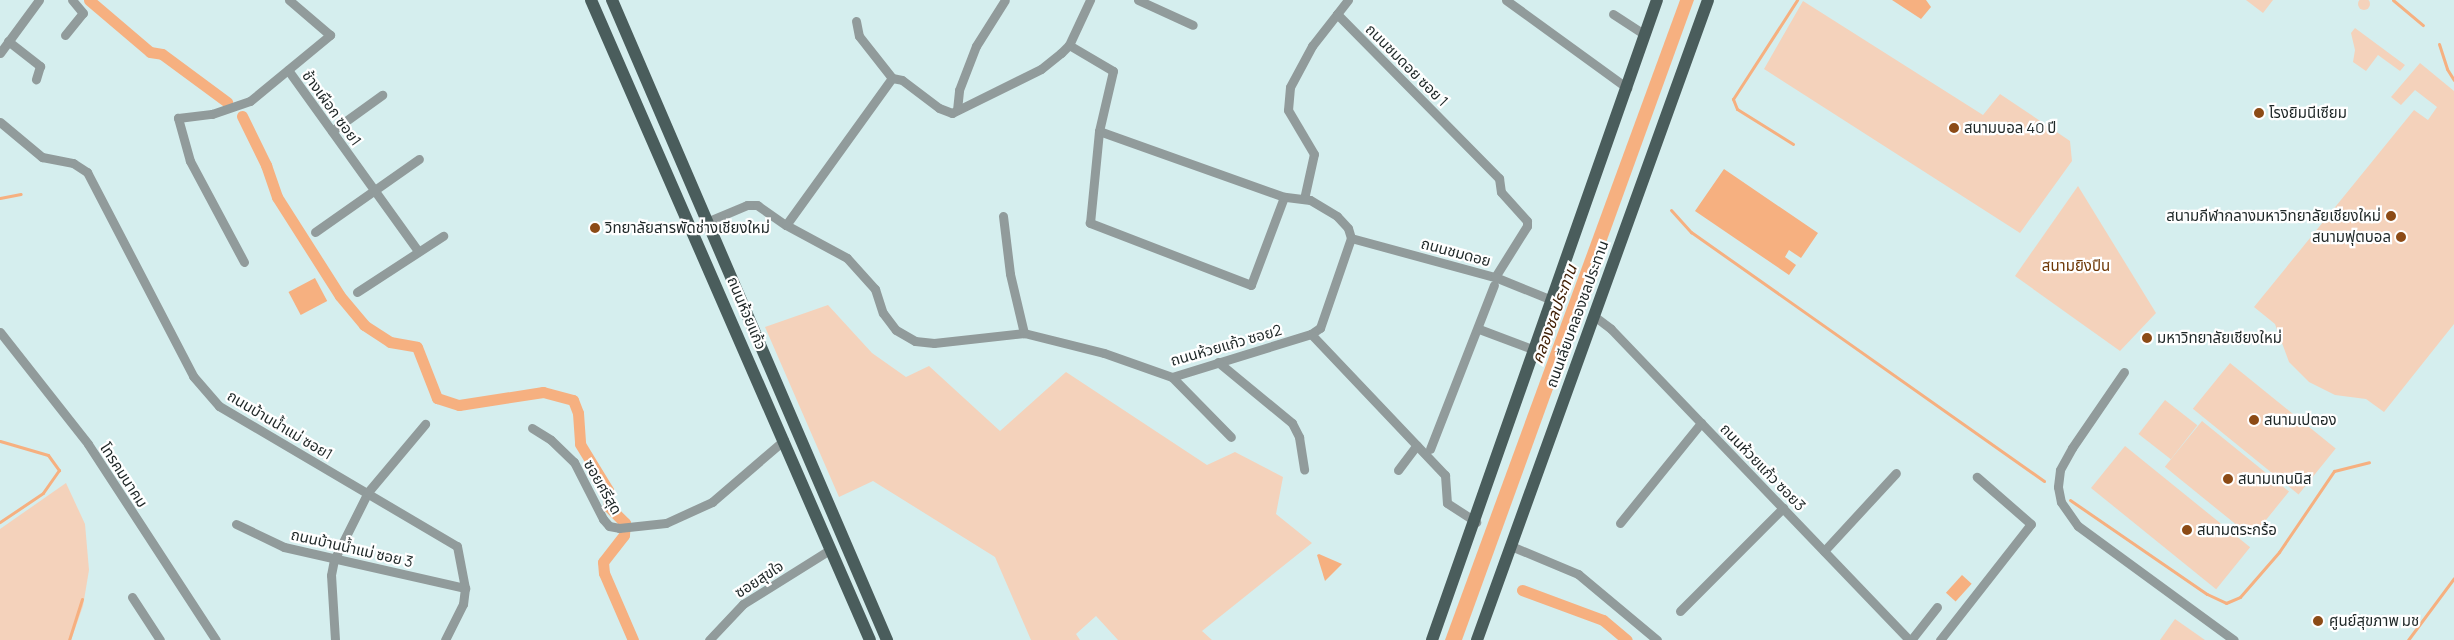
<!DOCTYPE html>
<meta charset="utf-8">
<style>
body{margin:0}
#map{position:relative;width:2454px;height:640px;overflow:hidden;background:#d5eeee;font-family:Manrope,"Noto Sans Thai",sans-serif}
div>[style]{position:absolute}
.green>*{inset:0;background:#f4d2bb;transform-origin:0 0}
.round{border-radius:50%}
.water>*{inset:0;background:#f6b080;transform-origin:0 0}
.stream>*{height:3px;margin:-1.5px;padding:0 1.5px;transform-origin:1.5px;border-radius:1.5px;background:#f6b080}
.canal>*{height:11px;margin:-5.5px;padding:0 5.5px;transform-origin:5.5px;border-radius:5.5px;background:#f6b080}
.street>*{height:9px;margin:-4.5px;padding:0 4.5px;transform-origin:4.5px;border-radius:4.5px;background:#919b9b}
.primary>*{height:12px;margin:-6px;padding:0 6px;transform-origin:6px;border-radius:6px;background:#4a5d5c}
.dots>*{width:14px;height:14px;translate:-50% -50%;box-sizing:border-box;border:2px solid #fff;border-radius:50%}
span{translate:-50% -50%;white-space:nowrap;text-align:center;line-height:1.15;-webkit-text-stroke:4.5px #fff;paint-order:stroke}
.street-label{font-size:15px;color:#1e2727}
.poi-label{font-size:15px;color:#1e2727}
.left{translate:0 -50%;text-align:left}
.right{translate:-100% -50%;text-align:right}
.park-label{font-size:15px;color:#6d3705}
.water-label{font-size:16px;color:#412006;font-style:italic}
</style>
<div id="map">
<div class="green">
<i class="round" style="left:2358px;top:-2px;width:12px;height:12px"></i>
<i style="clip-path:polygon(2246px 0,2273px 0,2263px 13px)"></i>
<i style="clip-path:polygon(1803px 1px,1983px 115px,2000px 94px,2070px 141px,2072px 161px,2020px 233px,1764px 69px)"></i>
<i style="clip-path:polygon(2355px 28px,2405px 65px,2400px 71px,2378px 55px,2366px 71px,2353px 62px,2355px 50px,2351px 33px)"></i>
<i style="clip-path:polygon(2420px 63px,2454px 91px,2454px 324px,2384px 412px,2366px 399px,2335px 395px,2309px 382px,2289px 362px,2275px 324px,2254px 307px,2414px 110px,2428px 120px,2437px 107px,2415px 90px,2401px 105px,2391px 97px)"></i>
<i style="clip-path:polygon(2078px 186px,2156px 313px,2120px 351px,2015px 276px)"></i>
<i style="clip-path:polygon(828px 305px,872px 353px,906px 377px,929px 366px,1000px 431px,1066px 372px,1207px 465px,1235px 452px,1283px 477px,1276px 514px,1312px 543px,1202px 631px,1212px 640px,1118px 640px,1096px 616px,1076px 634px,1080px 640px,1031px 640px,995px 557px,873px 481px,839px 497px,765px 327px)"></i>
<i style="left:2230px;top:363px;width:136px;height:59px;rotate:39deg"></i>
<i style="left:2165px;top:400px;width:41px;height:43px;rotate:38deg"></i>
<i style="left:2202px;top:421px;width:112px;height:59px;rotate:39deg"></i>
<i style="left:2125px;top:446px;width:161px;height:54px;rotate:39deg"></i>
<i style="clip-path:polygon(66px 483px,85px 524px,89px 570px,83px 606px,71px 640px,0 640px,0 529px)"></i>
<i style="clip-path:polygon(2175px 619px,2205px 640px,2160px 640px)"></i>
</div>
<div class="water">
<i style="clip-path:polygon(1680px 0,1694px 0,1462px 640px,1445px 640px)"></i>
<i style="clip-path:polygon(1892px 0,1926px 0,1931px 7px,1921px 19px)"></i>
<i style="clip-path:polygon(1724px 169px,1818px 233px,1801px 258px,1789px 250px,1785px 257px,1796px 265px,1789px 275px,1695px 211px)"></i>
<i style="left:315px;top:278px;width:26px;height:30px;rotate:62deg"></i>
<i style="clip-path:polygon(1319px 554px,1342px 564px,1325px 581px,1317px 555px)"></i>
<i style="left:1962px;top:575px;width:13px;height:24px;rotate:42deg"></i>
</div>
<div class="stream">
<i style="left:2393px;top:0;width:39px;rotate:40deg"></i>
<i style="left:2439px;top:44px;width:26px;rotate:72deg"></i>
<i style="left:2447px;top:69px;width:13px;rotate:58deg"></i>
<i style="left:1793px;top:144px;width:66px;rotate:-148deg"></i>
<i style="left:1737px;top:109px;width:11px;rotate:-112deg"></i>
<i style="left:1733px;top:99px;width:118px;rotate:-57.1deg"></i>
<i style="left:0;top:198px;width:21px;rotate:-11deg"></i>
<i style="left:1671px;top:210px;width:30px;rotate:48deg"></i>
<i style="left:1691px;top:232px;width:432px;rotate:35.2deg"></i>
<i style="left:0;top:441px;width:50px;rotate:16.3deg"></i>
<i style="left:48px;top:455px;width:19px;rotate:54deg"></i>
<i style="left:59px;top:470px;width:28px;rotate:125deg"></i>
<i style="left:43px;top:493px;width:52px;rotate:146deg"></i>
<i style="left:2070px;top:500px;width:166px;rotate:34.5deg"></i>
<i style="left:2207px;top:594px;width:21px;rotate:25deg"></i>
<i style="left:2226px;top:603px;width:15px;rotate:-23deg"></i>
<i style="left:2240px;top:597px;width:60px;rotate:-49.1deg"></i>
<i style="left:2279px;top:552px;width:98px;rotate:-55.8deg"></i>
<i style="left:2334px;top:471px;width:36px;rotate:-14deg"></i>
<i style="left:69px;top:640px;width:43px;rotate:-72.4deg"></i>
<i style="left:2408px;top:640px;width:77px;rotate:-53.4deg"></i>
</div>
<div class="canal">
<i style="left:89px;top:0;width:80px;rotate:40.4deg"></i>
<i style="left:150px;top:52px;width:12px;rotate:9deg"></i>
<i style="left:162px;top:54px;width:81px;rotate:36.4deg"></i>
<i style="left:242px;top:116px;width:55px;rotate:63.9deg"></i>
<i style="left:266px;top:165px;width:34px;rotate:71deg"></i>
<i style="left:277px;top:197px;width:117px;rotate:57.5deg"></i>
<i style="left:340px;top:296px;width:38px;rotate:50deg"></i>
<i style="left:364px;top:325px;width:31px;rotate:33deg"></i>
<i style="left:390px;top:342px;width:27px;rotate:10deg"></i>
<i style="left:417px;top:347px;width:55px;rotate:68.6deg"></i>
<i style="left:437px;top:398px;width:23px;rotate:18deg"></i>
<i style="left:459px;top:405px;width:85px;rotate:-8.8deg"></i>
<i style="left:543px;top:392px;width:31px;rotate:15deg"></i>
<i style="left:573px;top:400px;width:14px;rotate:69deg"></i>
<i style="left:578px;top:413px;width:31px;rotate:86deg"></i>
<i style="left:580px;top:444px;width:54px;rotate:58.7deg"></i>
<i style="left:608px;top:490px;width:17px;rotate:87deg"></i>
<i style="left:609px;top:507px;width:23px;rotate:45deg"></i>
<i style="left:625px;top:523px;width:12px;rotate:95deg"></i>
<i style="left:624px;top:535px;width:34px;rotate:128deg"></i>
<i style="left:603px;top:562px;width:11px;rotate:85deg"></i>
<i style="left:604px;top:573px;width:73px;rotate:66.6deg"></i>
<i style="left:1522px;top:590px;width:86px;rotate:20.3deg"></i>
<i style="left:1603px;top:620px;width:31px;rotate:40deg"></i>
</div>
<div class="street">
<i style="left:1138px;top:0;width:60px;rotate:24.4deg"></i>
<i style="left:1506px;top:0;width:150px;rotate:36deg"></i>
<i style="left:1337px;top:14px;width:18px;rotate:-52deg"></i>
<i style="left:1613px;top:14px;width:38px;rotate:33deg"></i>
<i style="left:856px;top:21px;width:15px;rotate:79deg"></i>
<i style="left:859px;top:36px;width:53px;rotate:51.8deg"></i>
<i style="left:65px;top:35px;width:28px;rotate:-51deg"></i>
<i style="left:83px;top:13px;width:17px;rotate:-130deg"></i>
<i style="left:8px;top:41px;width:41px;rotate:38deg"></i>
<i style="left:40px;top:66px;width:14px;rotate:107deg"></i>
<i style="left:1069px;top:45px;width:51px;rotate:30.6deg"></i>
<i style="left:1113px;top:71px;width:62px;rotate:103.1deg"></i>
<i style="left:0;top:53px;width:66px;rotate:-53.7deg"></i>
<i style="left:288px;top:70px;width:223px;rotate:54.3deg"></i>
<i style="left:957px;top:110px;width:20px;rotate:-84deg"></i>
<i style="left:959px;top:90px;width:47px;rotate:-68.9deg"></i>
<i style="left:976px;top:46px;width:54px;rotate:-57.8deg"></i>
<i style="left:0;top:122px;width:55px;rotate:39.8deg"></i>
<i style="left:42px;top:157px;width:32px;rotate:11deg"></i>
<i style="left:73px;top:163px;width:17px;rotate:33deg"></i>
<i style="left:87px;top:172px;width:230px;rotate:62.5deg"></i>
<i style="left:193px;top:376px;width:40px;rotate:49deg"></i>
<i style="left:219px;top:406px;width:276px;rotate:30.5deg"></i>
<i style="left:457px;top:546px;width:43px;rotate:79.2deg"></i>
<i style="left:465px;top:588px;width:16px;rotate:97deg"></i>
<i style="left:463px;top:604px;width:40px;rotate:116.6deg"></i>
<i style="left:332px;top:131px;width:62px;rotate:-35.8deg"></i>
<i style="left:1304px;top:199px;width:46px;rotate:-77.5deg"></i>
<i style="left:1314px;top:154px;width:51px;rotate:-120.6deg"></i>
<i style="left:1288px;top:110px;width:23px;rotate:-85deg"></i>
<i style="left:1290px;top:87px;width:47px;rotate:-61.8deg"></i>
<i style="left:1312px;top:46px;width:41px;rotate:-52deg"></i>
<i style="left:1337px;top:14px;width:231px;rotate:45.4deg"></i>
<i style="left:1499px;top:178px;width:14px;rotate:82deg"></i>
<i style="left:1501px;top:192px;width:39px;rotate:48deg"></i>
<i style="left:1527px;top:221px;width:5px;rotate:90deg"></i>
<i style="left:1527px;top:226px;width:60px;rotate:122.1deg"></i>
<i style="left:1003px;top:216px;width:58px;rotate:83.1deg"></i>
<i style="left:1010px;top:274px;width:61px;rotate:76.7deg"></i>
<i style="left:709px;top:221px;width:41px;rotate:-22.8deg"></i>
<i style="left:747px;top:205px;width:10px"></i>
<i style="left:757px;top:205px;width:35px;rotate:35deg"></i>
<i style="left:786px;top:225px;width:69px;rotate:28.4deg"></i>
<i style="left:847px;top:258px;width:42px;rotate:47.9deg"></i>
<i style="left:875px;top:289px;width:25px;rotate:72deg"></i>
<i style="left:883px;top:313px;width:21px;rotate:53deg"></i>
<i style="left:896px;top:330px;width:22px;rotate:30deg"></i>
<i style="left:915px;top:341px;width:19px;rotate:6deg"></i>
<i style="left:934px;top:343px;width:91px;rotate:-6.3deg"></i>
<i style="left:1024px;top:333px;width:82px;rotate:14deg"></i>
<i style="left:1104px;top:353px;width:72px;rotate:19.4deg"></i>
<i style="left:1172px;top:377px;width:145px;rotate:-17.2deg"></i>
<i style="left:1311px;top:334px;width:11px;rotate:-34deg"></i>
<i style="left:1320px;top:328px;width:95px;rotate:-71deg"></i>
<i style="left:1351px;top:238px;width:10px;rotate:-107deg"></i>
<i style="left:1348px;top:228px;width:16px;rotate:-133deg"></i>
<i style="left:1337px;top:216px;width:31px;rotate:-149deg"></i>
<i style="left:1310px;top:200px;width:26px;rotate:-173deg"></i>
<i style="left:1284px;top:197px;width:94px;rotate:110.6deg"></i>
<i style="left:1251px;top:285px;width:173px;rotate:-158.9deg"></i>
<i style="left:1090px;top:223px;width:92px;rotate:-84.4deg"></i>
<i style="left:1099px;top:131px;width:196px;rotate:19.6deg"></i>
<i style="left:786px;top:225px;width:181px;rotate:-54.2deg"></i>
<i style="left:892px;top:78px;width:10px;rotate:11deg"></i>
<i style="left:902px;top:80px;width:46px;rotate:37.1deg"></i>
<i style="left:939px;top:108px;width:14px;rotate:21deg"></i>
<i style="left:952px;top:113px;width:99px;rotate:-26.3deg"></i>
<i style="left:1041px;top:69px;width:26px;rotate:-39deg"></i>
<i style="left:1061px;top:53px;width:11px;rotate:-45deg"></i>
<i style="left:1069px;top:45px;width:50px;rotate:-65deg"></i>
<i style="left:315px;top:232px;width:127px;rotate:-35.1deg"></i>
<i style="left:1351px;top:238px;width:149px;rotate:15.2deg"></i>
<i style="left:1495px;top:277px;width:61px;rotate:22deg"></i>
<i style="left:244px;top:262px;width:115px;rotate:-118.1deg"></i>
<i style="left:190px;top:161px;width:45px;rotate:-105.6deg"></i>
<i style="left:178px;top:118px;width:34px;rotate:-7deg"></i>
<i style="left:212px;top:114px;width:40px;rotate:-18.9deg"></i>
<i style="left:250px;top:101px;width:104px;rotate:-39.5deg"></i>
<i style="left:330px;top:35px;width:54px;rotate:-139.5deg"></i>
<i style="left:357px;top:292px;width:103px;rotate:-33.1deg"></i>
<i style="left:1594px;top:316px;width:21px;rotate:37deg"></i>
<i style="left:1611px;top:329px;width:431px;rotate:46.2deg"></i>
<i style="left:1479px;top:329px;width:60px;rotate:20.6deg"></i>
<i style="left:0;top:332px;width:142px;rotate:51.8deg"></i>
<i style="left:88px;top:444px;width:234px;rotate:56.9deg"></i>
<i style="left:1311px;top:334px;width:195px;rotate:46.5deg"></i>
<i style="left:1445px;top:475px;width:28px;rotate:86deg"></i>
<i style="left:1447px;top:503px;width:35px;rotate:33deg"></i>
<i style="left:1218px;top:362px;width:96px;rotate:39.5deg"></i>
<i style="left:1292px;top:423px;width:16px;rotate:63deg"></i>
<i style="left:1299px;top:437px;width:33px;rotate:81deg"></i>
<i style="left:2124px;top:372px;width:92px;rotate:124.4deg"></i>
<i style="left:2072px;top:448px;width:25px;rotate:119deg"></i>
<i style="left:2060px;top:470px;width:17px;rotate:97deg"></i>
<i style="left:2058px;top:487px;width:15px;rotate:79deg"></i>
<i style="left:2061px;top:502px;width:29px;rotate:55deg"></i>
<i style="left:2078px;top:526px;width:193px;rotate:36.2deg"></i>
<i style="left:1172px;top:377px;width:84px;rotate:45.5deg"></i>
<i style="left:532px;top:428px;width:22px;rotate:32deg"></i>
<i style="left:551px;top:440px;width:32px;rotate:44deg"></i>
<i style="left:574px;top:462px;width:64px;rotate:63deg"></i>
<i style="left:603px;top:519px;width:9px;rotate:49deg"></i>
<i style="left:609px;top:526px;width:10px;rotate:11deg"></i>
<i style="left:619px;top:528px;width:47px;rotate:-6.1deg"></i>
<i style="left:666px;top:523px;width:51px;rotate:-24.5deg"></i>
<i style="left:712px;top:502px;width:95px;rotate:-40.7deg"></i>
<i style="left:1430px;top:449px;width:176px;rotate:-68.7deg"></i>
<i style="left:1398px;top:470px;width:31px;rotate:-53deg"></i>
<i style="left:1620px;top:523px;width:129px;rotate:-51deg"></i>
<i style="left:236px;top:524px;width:53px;rotate:25.6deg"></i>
<i style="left:284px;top:547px;width:186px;rotate:12.8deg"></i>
<i style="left:1511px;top:546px;width:73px;rotate:22.7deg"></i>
<i style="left:1578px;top:574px;width:103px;rotate:39.9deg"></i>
<i style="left:1824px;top:551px;width:106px;rotate:-47.3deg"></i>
<i style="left:132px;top:597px;width:51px;rotate:56.9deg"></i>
<i style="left:1680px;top:611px;width:146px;rotate:-45deg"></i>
<i style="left:335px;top:640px;width:65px;rotate:-93.5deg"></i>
<i style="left:331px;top:575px;width:15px;rotate:-79deg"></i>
<i style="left:334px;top:560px;width:76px;rotate:-63.4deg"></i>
<i style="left:368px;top:492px;width:89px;rotate:-50deg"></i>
<i style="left:709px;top:640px;width:50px;rotate:-46.6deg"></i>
<i style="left:743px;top:604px;width:104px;rotate:-32deg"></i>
<i style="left:1911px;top:640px;width:42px;rotate:-51.8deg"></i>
<i style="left:1940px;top:640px;width:147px;rotate:-51.9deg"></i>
<i style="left:2031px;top:524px;width:72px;rotate:-139deg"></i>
</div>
<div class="primary">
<i style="left:591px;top:0;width:698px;rotate:66.45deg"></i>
<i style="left:612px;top:0;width:697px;rotate:66.75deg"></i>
<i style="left:1432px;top:640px;width:678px;rotate:-70.63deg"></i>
<i style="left:1477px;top:640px;width:680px;rotate:-70.15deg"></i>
</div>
<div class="dots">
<i style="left:2259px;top:113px;background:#8c4b16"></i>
<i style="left:1954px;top:128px;background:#8c4b16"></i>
<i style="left:2391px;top:216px;background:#8c4b16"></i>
<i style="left:595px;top:228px;background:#8c4b16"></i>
<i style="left:2401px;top:237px;background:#8c4b16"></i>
<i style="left:2147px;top:338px;background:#8c4b16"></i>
<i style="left:2254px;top:420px;background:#8c4b16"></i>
<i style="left:2228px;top:479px;background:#8c4b16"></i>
<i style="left:2187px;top:530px;background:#8c4b16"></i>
<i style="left:2318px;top:621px;background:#8c4b16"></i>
</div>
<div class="street-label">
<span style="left:1407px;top:65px;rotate:45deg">ถนนชมดอย ซอย 1</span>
<span style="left:332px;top:108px;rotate:54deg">ช้างเผือก ซอย1</span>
<span style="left:1456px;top:252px;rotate:15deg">ถนนชมดอย</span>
<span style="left:747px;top:313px;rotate:67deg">ถนนห้วยแก้ว</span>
<span style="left:1577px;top:314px;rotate:-70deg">ถนนเลียบคลองชลประทาน</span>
<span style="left:1226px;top:345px;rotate:-16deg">ถนนห้วยแก้ว ซอย2</span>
<span style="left:280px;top:425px;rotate:31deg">ถนนบ้านน้ำแม่ ซอย1</span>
<span style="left:1763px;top:467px;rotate:46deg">ถนนห้วยแก้ว ซอย3</span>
<span style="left:124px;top:475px;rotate:57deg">โทรคมนาคม</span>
<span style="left:603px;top:487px;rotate:60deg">ซอยศรีสุด</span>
<span style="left:352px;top:548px;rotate:13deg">ถนนบ้านน้ำแม่ ซอย 3</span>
<span style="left:759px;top:579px;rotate:-33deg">ซอยสุขใจ</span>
</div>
<div class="poi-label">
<span class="left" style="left:2269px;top:113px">โรงยิมนีเซียม</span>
<span class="left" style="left:1964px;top:128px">สนามบอล 40 ปี</span>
<span class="right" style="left:2381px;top:216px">สนามกีฬากลางมหาวิทยาลัยเชียงใหม่</span>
<span class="left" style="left:605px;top:228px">วิทยาลัยสารพัดช่างเชียงใหม่</span>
<span class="right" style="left:2391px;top:237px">สนามฟุตบอล</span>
<span class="left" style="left:2157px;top:338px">มหาวิทยาลัยเชียงใหม่</span>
<span class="left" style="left:2264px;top:420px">สนามเปตอง</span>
<span class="left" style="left:2238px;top:479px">สนามเทนนิส</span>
<span class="left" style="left:2197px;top:530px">สนามตระกร้อ</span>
<span class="left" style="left:2329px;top:621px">ศูนย์สุขภาพ มช</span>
</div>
<div class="park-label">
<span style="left:2076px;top:266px">สนามยิงปืน</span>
</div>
<div class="water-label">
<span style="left:1554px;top:314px;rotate:-70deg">คลองชลประทาน</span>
</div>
</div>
